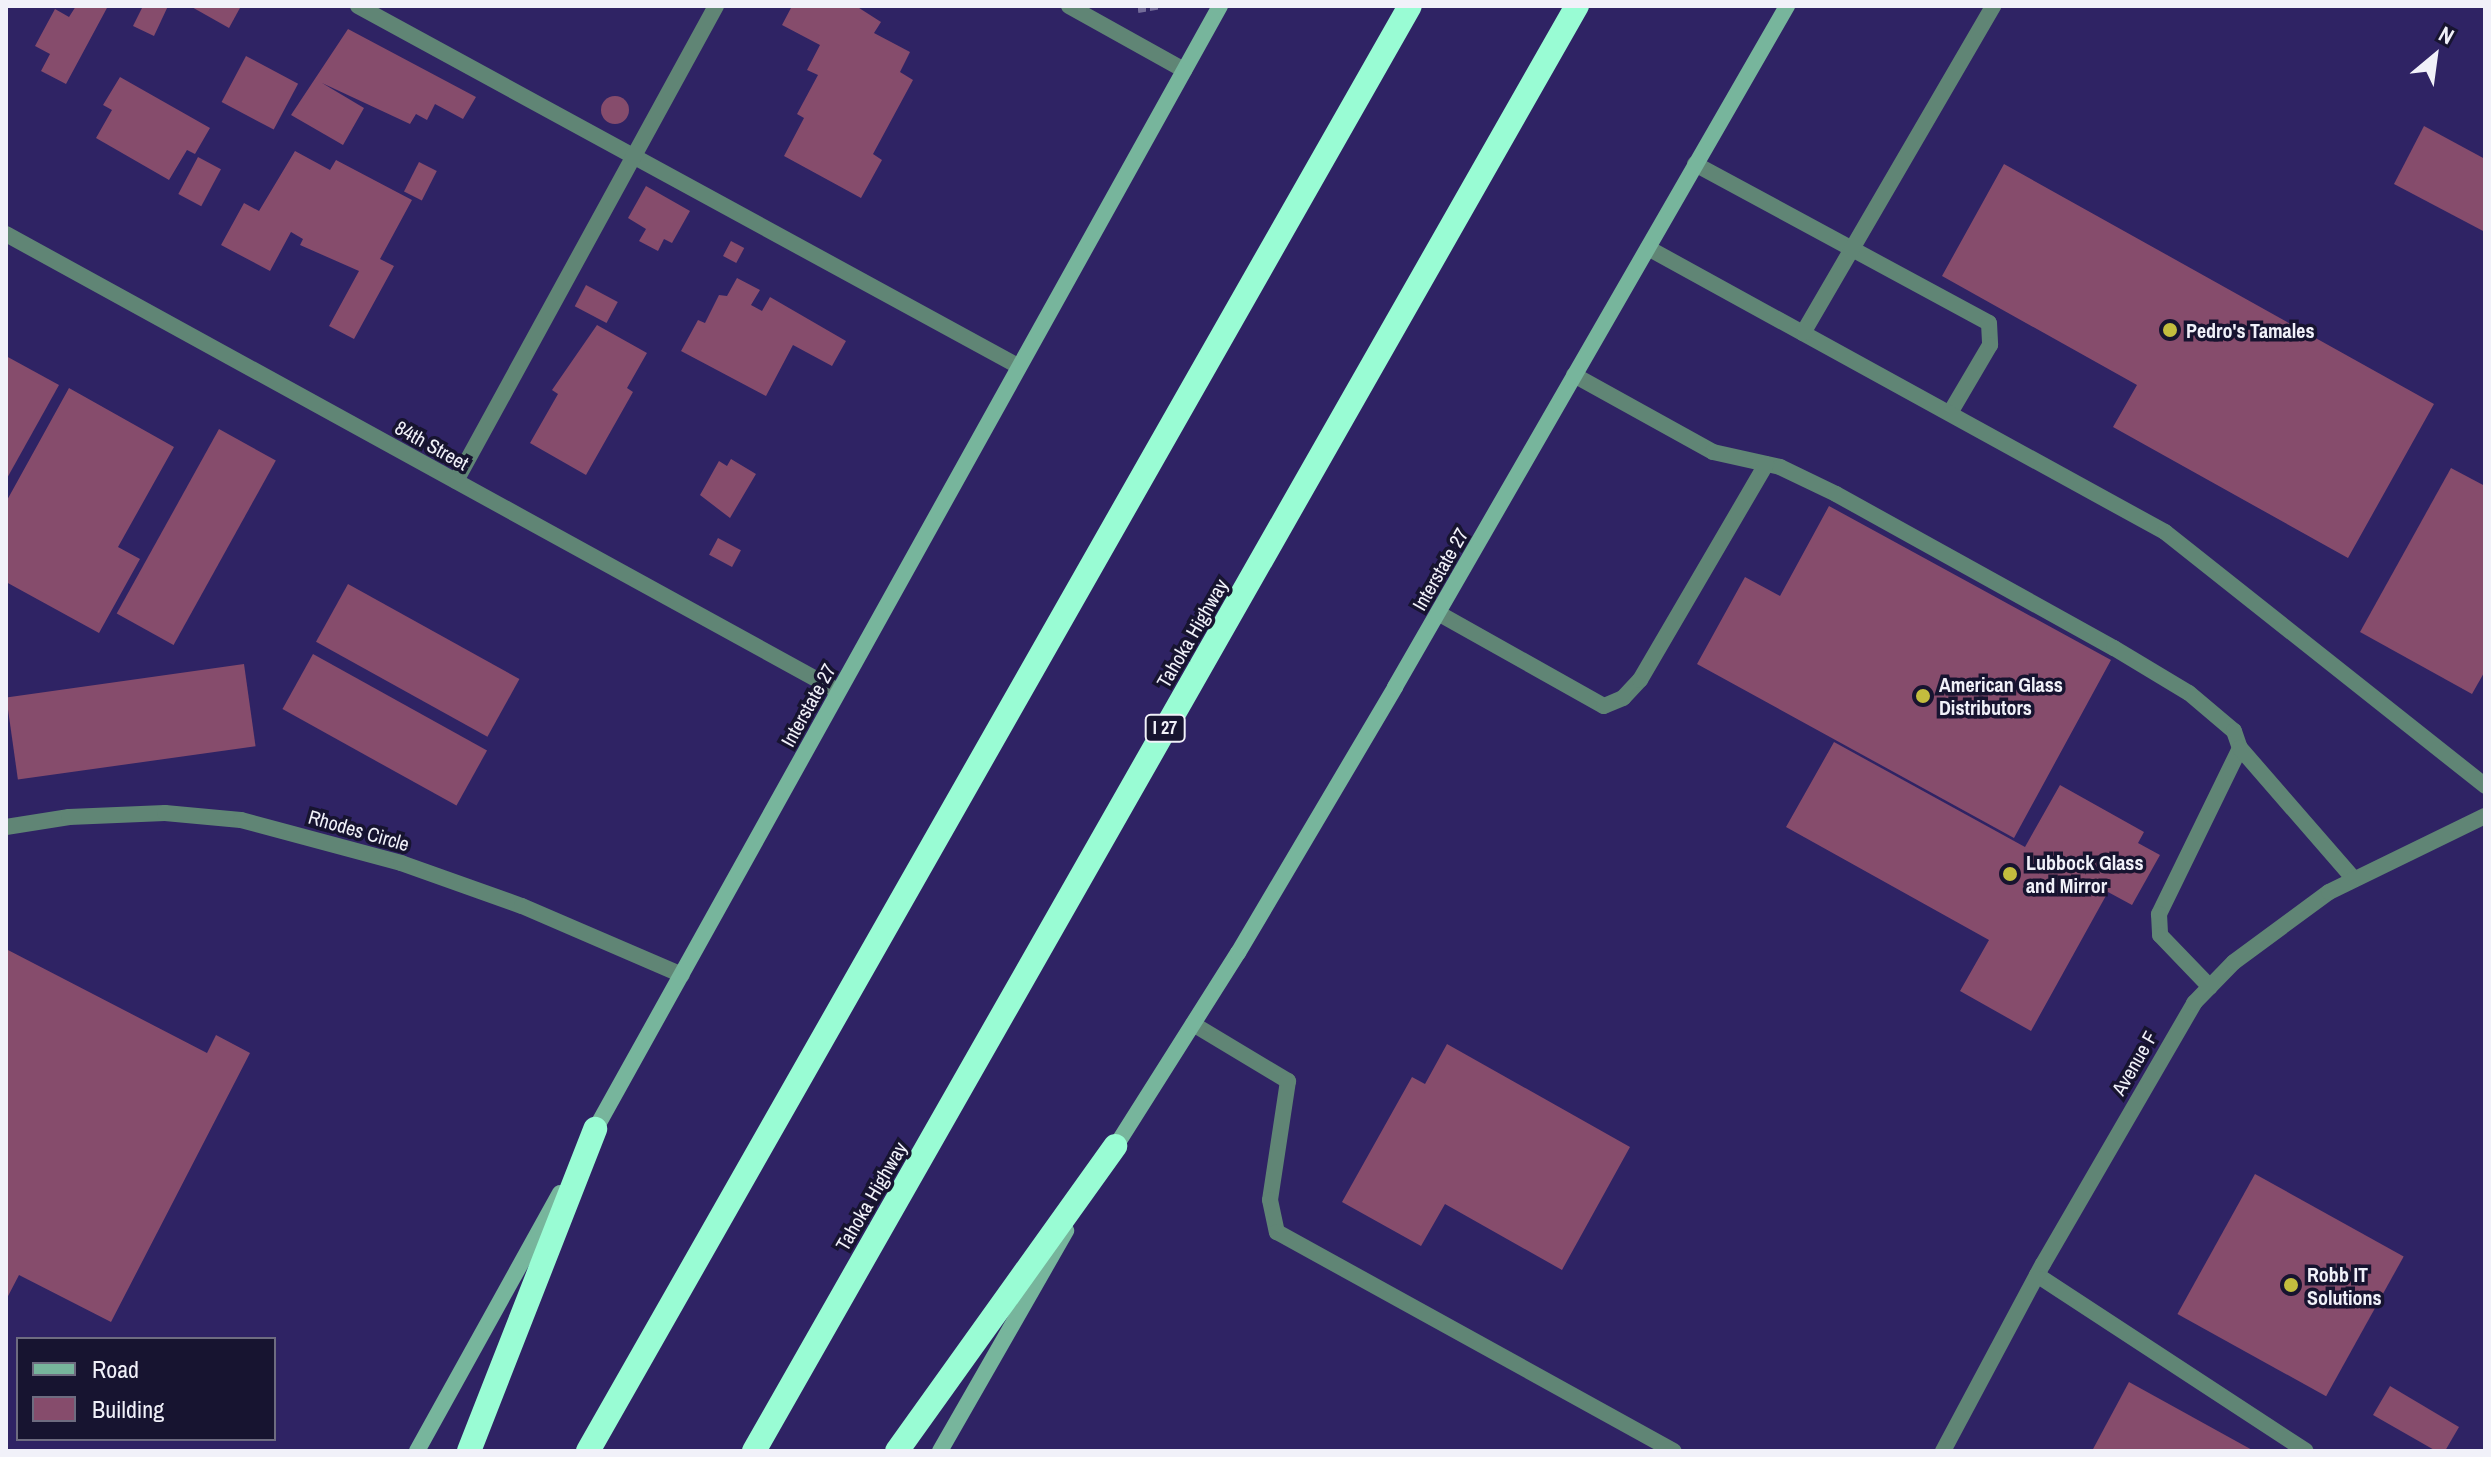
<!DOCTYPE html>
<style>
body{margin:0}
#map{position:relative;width:2491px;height:1457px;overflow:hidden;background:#2f2364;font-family:"Archivo Narrow",sans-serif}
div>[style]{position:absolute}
.building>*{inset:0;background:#864c6c;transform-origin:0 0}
.round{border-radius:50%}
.path>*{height:5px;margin-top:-2.5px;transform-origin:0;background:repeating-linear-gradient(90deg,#746c99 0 8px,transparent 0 12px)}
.service>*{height:16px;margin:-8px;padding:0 8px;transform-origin:8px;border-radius:8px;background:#608575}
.minor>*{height:16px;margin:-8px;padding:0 8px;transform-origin:8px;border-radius:8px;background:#608575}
.secondary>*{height:16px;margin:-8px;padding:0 8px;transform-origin:8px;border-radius:8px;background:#77b59c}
.motorway>*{height:24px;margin:-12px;padding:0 12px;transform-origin:12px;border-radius:12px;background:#99fcd4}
.dots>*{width:22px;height:22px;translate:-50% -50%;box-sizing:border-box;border:4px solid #171430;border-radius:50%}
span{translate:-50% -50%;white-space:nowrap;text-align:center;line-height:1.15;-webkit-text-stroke:7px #171430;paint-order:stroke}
.shield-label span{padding:2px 6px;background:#171430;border:2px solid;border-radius:6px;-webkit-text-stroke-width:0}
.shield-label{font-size:18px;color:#f1f1f9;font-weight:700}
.poi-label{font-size:20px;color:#f1f1f9;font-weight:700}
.left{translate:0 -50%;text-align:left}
.street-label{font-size:20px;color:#f1f1f9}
.frame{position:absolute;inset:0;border:8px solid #f1f1f9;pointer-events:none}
.legend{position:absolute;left:16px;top:1337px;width:260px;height:104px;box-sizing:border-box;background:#171430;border:2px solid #6e6c80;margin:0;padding:10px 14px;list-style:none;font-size:24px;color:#f1f1f9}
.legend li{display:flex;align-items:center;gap:16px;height:40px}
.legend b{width:40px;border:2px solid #6e6c80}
.north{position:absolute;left:2395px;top:16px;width:80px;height:80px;-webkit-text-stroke:6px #171430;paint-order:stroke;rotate:29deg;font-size:22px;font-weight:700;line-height:32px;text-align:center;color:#f1f1f9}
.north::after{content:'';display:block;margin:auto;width:28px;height:36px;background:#f1f1f9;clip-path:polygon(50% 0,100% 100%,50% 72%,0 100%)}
</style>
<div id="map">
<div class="building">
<i style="clip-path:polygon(76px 6px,108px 6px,66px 84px,41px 71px,50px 54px,35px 46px,55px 9px,69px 17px)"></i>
<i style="clip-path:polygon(143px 6px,168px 6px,154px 36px,133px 26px)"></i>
<i style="clip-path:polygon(190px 6px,241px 6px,229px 28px)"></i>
<i style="clip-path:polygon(792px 6px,856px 6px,881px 22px,874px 33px,910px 52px,900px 72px,913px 80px,873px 154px,882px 160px,861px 198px,784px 156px,804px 118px,797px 114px,818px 75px,807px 70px,820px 45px,782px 25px)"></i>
<i style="clip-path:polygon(348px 29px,476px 97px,463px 119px,435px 104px,427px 120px,416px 114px,410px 124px,322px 83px,364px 108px,343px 145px,291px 115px)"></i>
<i style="left:246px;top:56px;width:59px;height:52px;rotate:28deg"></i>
<i style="clip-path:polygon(120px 77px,210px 128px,195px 154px,187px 150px,169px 180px,96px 138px,112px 110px,103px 105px)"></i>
<i class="round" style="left:601px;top:96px;width:28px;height:28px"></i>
<i style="clip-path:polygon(2424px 126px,2485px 159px,2485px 232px,2394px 184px)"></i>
<i style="clip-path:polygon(295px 151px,330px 170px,336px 160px,412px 200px,380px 259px,394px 266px,354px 339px,329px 326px,359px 271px,300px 245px,303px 239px,291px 232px,270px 271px,221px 245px,244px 203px,259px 211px)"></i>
<i style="left:198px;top:157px;width:26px;height:42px;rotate:28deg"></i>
<i style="left:419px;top:162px;width:20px;height:33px;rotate:27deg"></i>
<i style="clip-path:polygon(2004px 164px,2434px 404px,2348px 558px,2113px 427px,2137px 385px,1942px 276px)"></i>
<i style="clip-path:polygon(646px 186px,690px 211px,672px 243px,664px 239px,658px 251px,639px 241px,646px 229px,628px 218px)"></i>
<i style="left:731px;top:241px;width:15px;height:17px;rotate:28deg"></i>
<i style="clip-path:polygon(737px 278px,760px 290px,751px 305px,762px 311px,770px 297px,846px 341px,832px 366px,793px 345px,766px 396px,681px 351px,698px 320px,705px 323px,719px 295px,727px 296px)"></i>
<i style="left:586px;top:285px;width:36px;height:24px;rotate:28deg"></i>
<i style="clip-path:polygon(597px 325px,647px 353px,627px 388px,633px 392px,586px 475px,530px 443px,558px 394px,552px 390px)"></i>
<i style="clip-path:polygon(6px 356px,59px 385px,6px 480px)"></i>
<i style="clip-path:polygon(69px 388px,174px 447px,118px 547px,140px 559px,99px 633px,6px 582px,6px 502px)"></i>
<i style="left:219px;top:429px;width:65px;height:211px;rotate:29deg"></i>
<i style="clip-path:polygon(731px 459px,756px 474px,730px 518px,700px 495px,719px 461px,727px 466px)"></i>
<i style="clip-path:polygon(2451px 468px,2485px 486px,2485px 671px,2472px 694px,2360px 632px)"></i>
<i style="clip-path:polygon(1829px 506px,2111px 660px,2014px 838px,1697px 664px,1745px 577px,1780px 596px)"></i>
<i style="left:718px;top:538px;width:26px;height:19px;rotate:28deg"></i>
<i style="left:348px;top:584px;width:196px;height:66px;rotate:29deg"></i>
<i style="left:313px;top:654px;width:199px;height:63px;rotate:29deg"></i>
<i style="left:244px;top:664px;width:83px;height:240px;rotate:82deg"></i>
<i style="clip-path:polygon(1834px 742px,2025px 847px,2060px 785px,2144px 832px,2138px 843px,2160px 855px,2132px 905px,2108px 892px,2031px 1031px,1960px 991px,1989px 940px,1786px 827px)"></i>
<i style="clip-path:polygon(6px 949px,207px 1053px,216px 1035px,250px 1053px,111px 1322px,19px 1275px,6px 1300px)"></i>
<i style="clip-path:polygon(1447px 1044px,1630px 1147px,1562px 1270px,1445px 1204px,1421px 1246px,1342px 1202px,1412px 1077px,1425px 1084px)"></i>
<i style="left:2255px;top:1174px;width:170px;height:160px;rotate:29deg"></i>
<i style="clip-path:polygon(2129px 1382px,2254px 1451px,2092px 1451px)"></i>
<i style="clip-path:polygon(2390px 1386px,2459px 1427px,2445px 1451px,2436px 1451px,2373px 1415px)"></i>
</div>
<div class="path">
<i style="left:1138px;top:10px;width:22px;rotate:-10deg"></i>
</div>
<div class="service">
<i style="left:358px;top:6px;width:752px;rotate:28.61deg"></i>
<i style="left:1695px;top:164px;width:334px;rotate:28.4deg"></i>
<i style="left:1989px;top:323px;width:22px;rotate:87deg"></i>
<i style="left:1990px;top:345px;width:79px;rotate:120.5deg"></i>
<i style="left:1648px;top:248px;width:590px;rotate:28.78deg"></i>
<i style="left:2165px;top:532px;width:409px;rotate:38.4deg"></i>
<i style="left:1803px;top:333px;width:378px;rotate:-59.8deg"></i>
<i style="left:1574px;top:375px;width:159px;rotate:29deg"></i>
<i style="left:1713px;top:452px;width:69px;rotate:12.6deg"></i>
<i style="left:1780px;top:467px;width:62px;rotate:25.7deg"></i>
<i style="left:1836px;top:494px;width:318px;rotate:29deg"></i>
<i style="left:2114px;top:648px;width:87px;rotate:31deg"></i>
<i style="left:2189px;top:693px;width:59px;rotate:40.2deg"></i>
<i style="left:2234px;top:731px;width:18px;rotate:71deg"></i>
<i style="left:2240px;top:748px;width:185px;rotate:116deg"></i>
<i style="left:2159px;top:914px;width:21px;rotate:87deg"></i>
<i style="left:2160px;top:935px;width:72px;rotate:46.1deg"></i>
<i style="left:456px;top:481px;width:542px;rotate:-61.31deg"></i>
<i style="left:1438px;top:613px;width:190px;rotate:29.3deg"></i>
<i style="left:1604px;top:706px;width:21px;rotate:-23deg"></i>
<i style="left:1623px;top:698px;width:25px;rotate:-47deg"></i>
<i style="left:1640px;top:680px;width:250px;rotate:-59.7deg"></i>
<i style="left:2240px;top:748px;width:174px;rotate:49deg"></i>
<i style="left:1193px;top:1024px;width:111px;rotate:31deg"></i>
<i style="left:1288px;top:1081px;width:120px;rotate:98.6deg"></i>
<i style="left:1270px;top:1200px;width:33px;rotate:78deg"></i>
<i style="left:1277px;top:1232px;width:453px;rotate:28.9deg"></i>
<i style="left:2037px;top:1275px;width:321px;rotate:33.2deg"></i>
</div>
<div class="minor">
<i style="left:1069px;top:6px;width:132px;rotate:29.1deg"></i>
<i style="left:6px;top:234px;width:949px;rotate:28.78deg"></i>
<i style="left:6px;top:827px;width:64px;rotate:-9deg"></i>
<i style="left:69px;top:817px;width:96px;rotate:-2.4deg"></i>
<i style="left:165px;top:813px;width:76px;rotate:5.3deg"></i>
<i style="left:241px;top:820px;width:166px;rotate:15deg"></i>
<i style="left:401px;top:863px;width:128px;rotate:19.6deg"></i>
<i style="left:522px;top:906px;width:174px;rotate:23.3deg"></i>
<i style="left:1943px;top:1451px;width:212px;rotate:-61.9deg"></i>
<i style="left:2043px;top:1264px;width:302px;rotate:-59.9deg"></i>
<i style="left:2194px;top:1003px;width:57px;rotate:-45.7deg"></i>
<i style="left:2234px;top:962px;width:118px;rotate:-36.4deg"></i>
<i style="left:2329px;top:892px;width:174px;rotate:-26deg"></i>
</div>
<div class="secondary">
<i style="left:591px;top:1137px;width:1294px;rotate:-60.92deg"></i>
<i style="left:1112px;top:1152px;width:236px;rotate:-57.7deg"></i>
<i style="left:1238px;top:953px;width:309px;rotate:-59.4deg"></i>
<i style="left:1395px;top:687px;width:786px;rotate:-60.07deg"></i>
<i style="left:417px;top:1451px;width:295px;rotate:-61deg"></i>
<i style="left:940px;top:1451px;width:254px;rotate:-60.2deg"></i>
</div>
<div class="motorway">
<i style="left:469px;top:1451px;width:346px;rotate:-68.6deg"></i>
<i style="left:588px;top:1451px;width:1662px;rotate:-60.37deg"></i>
<i style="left:754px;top:1451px;width:1663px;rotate:-60.34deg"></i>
<i style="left:897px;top:1451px;width:375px;rotate:-54.4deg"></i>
</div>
<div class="dots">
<i style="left:2170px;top:330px;background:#c3bd3e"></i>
<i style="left:1923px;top:696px;background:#c3bd3e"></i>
<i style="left:2010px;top:874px;background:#c3bd3e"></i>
<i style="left:2291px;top:1285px;background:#c3bd3e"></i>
</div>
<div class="shield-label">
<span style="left:1165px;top:728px">I 27</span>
</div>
<div class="poi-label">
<span class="left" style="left:2186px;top:330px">Pedro's Tamales</span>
<span class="left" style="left:1939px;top:696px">American Glass<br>Distributors</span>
<span class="left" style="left:2026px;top:874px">Lubbock Glass<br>and Mirror</span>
<span class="left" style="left:2307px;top:1286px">Robb IT<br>Solutions</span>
</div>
<div class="street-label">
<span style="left:432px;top:445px;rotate:29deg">84th Street</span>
<span style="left:1440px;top:569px;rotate:-60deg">Interstate 27</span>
<span style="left:1192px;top:633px;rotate:-60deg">Tahoka Highway</span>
<span style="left:808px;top:705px;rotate:-61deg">Interstate 27</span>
<span style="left:359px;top:830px;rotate:16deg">Rhodes Circle</span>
<span style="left:2134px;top:1063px;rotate:-60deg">Avenue F</span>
<span style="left:871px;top:1196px;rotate:-60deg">Tahoka Highway</span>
</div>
<div class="frame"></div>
<ul class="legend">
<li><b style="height:10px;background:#77b59c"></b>Road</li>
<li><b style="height:22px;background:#864c6c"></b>Building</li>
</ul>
<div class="north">N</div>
</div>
